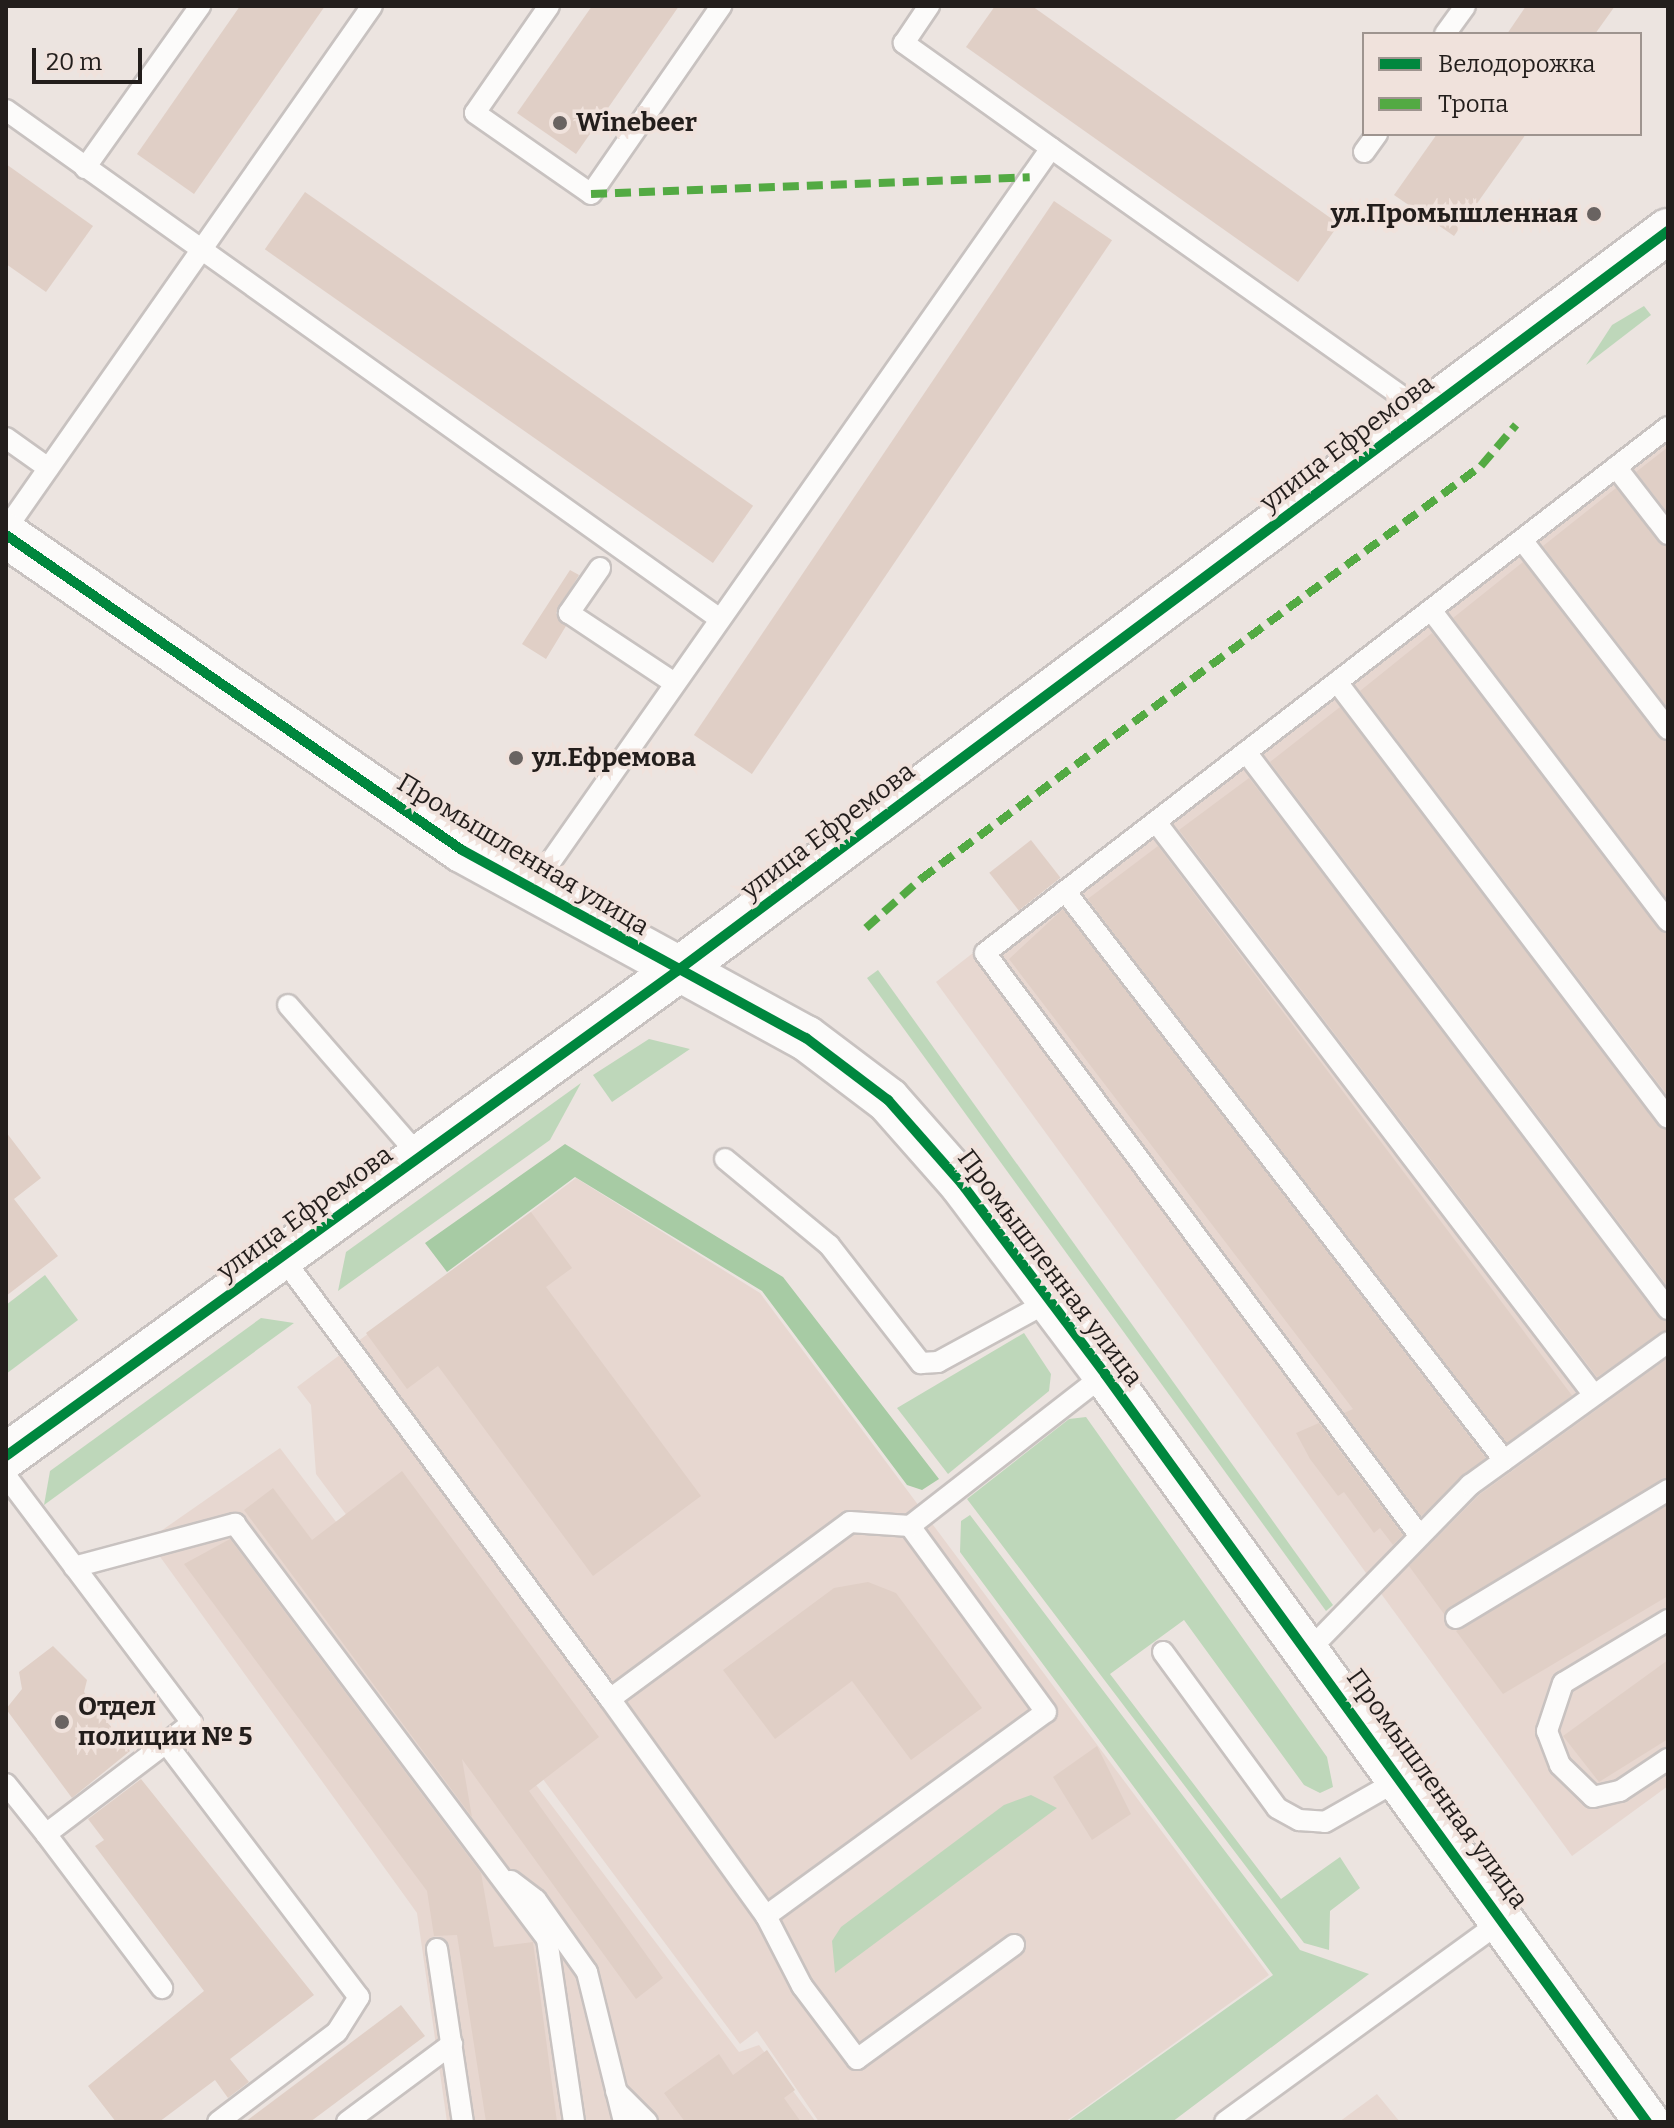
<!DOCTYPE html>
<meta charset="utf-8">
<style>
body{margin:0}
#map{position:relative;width:1674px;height:2128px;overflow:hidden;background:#ece4e0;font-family:Bitter,serif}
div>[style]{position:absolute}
.built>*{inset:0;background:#e7d7d0}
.green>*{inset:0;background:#bed7ba}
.forest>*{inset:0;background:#a7cba4}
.building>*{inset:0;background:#e0cfc6;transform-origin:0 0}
.roads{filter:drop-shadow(2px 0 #c8c2c0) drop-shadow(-2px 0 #c8c2c0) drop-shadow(0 2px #c8c2c0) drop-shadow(0 -2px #c8c2c0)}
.lane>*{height:20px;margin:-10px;padding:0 10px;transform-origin:10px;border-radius:10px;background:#fcfbfa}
.secondary>*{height:44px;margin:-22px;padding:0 22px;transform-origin:22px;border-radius:22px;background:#fcfbfa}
.quiet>*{height:8px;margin-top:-4px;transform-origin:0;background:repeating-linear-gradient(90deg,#53aa43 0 16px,transparent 0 24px)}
.cycleway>*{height:10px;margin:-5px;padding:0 5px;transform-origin:5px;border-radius:5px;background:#00873e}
.dots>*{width:22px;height:22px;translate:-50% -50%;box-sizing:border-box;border:4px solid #f0e2dc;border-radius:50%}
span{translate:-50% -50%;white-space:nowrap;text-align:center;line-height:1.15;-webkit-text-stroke:7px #f0e2dc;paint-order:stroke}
.poi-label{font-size:26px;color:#231e1c;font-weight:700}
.left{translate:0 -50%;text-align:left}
.right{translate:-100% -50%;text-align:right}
.street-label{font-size:26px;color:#231e1c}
.frame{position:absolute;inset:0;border:8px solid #231e1c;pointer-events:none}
.legend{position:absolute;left:1362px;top:32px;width:280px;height:104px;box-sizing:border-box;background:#f0e2dc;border:2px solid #9e948f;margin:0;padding:10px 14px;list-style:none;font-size:24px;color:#231e1c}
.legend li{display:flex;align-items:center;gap:16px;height:40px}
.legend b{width:40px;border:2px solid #9e948f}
.scale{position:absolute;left:32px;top:48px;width:110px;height:36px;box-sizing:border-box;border:4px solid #231e1c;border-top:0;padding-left:10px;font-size:24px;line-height:28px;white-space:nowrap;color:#231e1c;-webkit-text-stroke:6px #f0e2dc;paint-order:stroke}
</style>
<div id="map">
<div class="built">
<i style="clip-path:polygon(1668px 419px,1668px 1786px,1572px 1856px,936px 982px,1416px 605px)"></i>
<i style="clip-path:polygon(576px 1178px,760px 1293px,1269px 1975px,1065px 2122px,819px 2122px,757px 2031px,740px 2044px,316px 1474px,311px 1405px,297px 1387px)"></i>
<i style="clip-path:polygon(280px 1448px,739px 2052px,759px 2045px,816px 2122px,447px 2122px,417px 1913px,148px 1540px)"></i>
<i style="clip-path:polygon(1377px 2094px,1400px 2122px,1339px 2122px)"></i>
</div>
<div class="green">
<i style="clip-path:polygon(1644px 306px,1651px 315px,1586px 365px,1612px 325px)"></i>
<i style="clip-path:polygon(878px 970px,1333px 1605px,1326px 1611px,867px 978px)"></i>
<i style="clip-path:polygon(649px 1039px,690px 1049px,612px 1102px,593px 1075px)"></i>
<i style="clip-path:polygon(581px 1083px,550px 1140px,338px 1291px,346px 1252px)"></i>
<i style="clip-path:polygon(45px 1275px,78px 1320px,6px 1374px,6px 1305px)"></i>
<i style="clip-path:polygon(261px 1318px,294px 1323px,44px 1505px,50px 1471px)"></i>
<i style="clip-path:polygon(1024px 1333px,1051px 1374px,1049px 1391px,948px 1474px,897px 1408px)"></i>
<i style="clip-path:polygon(1086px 1417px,1327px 1757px,1333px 1787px,1320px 1793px,1304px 1785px,1184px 1620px,1110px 1674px,1281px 1899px,1340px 1857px,1360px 1888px,1330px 1911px,1329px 1950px,1304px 1943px,967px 1499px,1069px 1419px)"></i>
<i style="clip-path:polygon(970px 1515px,1300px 1950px,1369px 1974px,1172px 2122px,1067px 2122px,1273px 1975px,960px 1552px,961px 1521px)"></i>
<i style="clip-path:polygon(1031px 1795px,1057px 1808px,835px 1973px,832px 1941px,841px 1927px,1004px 1805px)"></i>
</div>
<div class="forest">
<i style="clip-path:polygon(565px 1144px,783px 1277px,939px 1479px,922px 1490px,907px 1485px,762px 1291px,575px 1177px,447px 1272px,425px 1243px)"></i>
</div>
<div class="building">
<i style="clip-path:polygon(240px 6px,325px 6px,194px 194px,137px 154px)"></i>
<i style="clip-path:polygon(592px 6px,679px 6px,576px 154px,517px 113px)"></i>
<i style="clip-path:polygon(995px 6px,1032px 6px,1339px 224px,1298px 282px,966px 47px)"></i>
<i style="clip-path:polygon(1526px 6px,1615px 6px,1595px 34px,1507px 34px)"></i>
<i style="clip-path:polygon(1437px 134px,1526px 134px,1454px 236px,1394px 195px)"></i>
<i style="clip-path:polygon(6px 164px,93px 226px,46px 292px,6px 264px)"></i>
<i style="left:305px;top:192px;width:547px;height:70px;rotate:35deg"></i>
<i style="left:1054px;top:201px;width:70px;height:644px;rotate:34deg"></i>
<i style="clip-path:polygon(1668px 447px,1668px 513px,1636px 472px)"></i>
<i style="clip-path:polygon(1616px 488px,1668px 547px,1668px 708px,1543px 546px)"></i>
<i style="clip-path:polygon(1523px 562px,1668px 742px,1668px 900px,1453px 618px)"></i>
<i style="clip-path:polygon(570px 570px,579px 575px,556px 613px,566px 626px,546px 659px,522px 644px)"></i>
<i style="clip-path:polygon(1432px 633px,1668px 934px,1668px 1096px,1360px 691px)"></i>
<i style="clip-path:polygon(1340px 707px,1668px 1131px,1668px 1287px,1270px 762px)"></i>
<i style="clip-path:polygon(1249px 778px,1668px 1322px,1668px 1329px,1597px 1377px,1179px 830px)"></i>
<i style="left:1031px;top:840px;width:48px;height:53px;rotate:52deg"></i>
<i style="left:1158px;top:846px;width:688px;height:88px;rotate:53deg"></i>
<i style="clip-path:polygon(1063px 909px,1486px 1458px,1421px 1516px,1344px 1413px,1353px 1409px,1009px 959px)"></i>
<i style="clip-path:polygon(6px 1132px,41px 1178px,14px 1199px,58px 1256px,6px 1296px)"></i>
<i style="clip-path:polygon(531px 1212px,572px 1268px,546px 1287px,701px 1496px,593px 1576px,438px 1366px,407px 1389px,366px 1333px)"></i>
<i style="clip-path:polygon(1668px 1358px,1668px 1477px,1444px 1614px,1409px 1566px,1479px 1495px)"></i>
<i style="clip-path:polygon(1319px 1423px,1403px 1535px,1393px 1545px,1380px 1528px,1374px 1533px,1344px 1492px,1338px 1496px,1310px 1459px,1296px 1433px)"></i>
<i style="clip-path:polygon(402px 1471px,599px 1737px,529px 1791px,663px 1978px,636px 1999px,462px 1759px,472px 1817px,244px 1510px,273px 1488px,312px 1540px)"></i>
<i style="clip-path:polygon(1668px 1505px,1668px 1596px,1503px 1694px,1456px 1631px)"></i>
<i style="clip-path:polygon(230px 1539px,481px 1873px,494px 1947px,533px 1942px,557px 2122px,486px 2122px,457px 1935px,434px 1936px,427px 1891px,184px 1564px)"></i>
<i style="clip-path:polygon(868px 1582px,896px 1593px,982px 1708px,911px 1760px,852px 1681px,775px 1739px,723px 1670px,834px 1588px)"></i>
<i style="clip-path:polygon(53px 1646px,87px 1680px,84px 1692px,130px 1751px,72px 1798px,6px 1709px,22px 1689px,19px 1672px)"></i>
<i style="clip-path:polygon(1668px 1660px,1668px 1739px,1599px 1782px,1563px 1736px)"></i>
<i style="clip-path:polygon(1097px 1746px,1131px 1814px,1092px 1840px,1053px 1777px)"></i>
<i style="clip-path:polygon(141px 1779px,314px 1995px,230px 2059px,249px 2082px,228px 2098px,215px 2080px,159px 2122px,116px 2122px,88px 2086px,204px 1991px,95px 1846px,104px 1840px,88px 1819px)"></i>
<i style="clip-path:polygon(401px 2005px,425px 2036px,310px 2122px,245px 2122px)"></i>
<i style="clip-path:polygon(767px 2050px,795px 2090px,784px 2098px,801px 2122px,685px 2122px,664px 2093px,719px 2054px,733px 2075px)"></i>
</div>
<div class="roads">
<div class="lane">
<i style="left:549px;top:6px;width:130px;rotate:124.7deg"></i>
<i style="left:475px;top:113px;width:141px;rotate:34.9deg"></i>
<i style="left:591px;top:194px;width:229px;rotate:-55.3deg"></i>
<i style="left:1445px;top:34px;width:34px;rotate:-54deg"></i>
<i style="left:6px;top:110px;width:873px;rotate:35.49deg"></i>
<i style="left:1051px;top:148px;width:458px;rotate:35.3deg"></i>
<i style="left:1364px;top:152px;width:22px;rotate:-54deg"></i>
<i style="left:85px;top:168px;width:199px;rotate:-54.6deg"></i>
<i style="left:6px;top:438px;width:52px;rotate:35.5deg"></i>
<i style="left:1616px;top:467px;width:85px;rotate:52.2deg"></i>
<i style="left:6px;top:529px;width:638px;rotate:-55.02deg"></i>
<i style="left:1522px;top:540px;width:239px;rotate:52.3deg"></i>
<i style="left:600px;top:568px;width:55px;rotate:124.6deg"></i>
<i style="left:569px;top:613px;width:125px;rotate:33.6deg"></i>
<i style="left:1431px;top:610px;width:391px;rotate:52.7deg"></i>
<i style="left:1337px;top:682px;width:547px;rotate:52.8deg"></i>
<i style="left:1246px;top:752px;width:699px;rotate:52.85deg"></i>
<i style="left:1156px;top:822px;width:721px;rotate:52.61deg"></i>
<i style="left:530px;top:891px;width:907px;rotate:-54.96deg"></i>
<i style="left:1051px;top:148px;width:181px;rotate:-144.5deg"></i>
<i style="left:904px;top:43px;width:45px;rotate:-56deg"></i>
<i style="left:1065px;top:891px;width:719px;rotate:52.35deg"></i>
<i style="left:288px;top:1005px;width:201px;rotate:49deg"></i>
<i style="left:725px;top:1159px;width:135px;rotate:39.6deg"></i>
<i style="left:829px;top:1245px;width:150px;rotate:52.1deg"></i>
<i style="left:921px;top:1363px;width:17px;rotate:-3deg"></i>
<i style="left:938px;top:1362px;width:128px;rotate:-28.6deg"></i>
<i style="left:282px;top:1257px;width:550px;rotate:53.42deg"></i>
<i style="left:6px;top:1476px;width:309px;rotate:53deg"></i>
<i style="left:192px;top:1723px;width:33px;rotate:142deg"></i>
<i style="left:166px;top:1743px;width:319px;rotate:52.8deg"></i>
<i style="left:359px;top:1997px;width:41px;rotate:122.2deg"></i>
<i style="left:337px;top:2032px;width:149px;rotate:142.9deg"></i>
<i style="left:1417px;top:1532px;width:722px;rotate:-126.73deg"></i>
<i style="left:985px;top:953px;width:862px;rotate:-37.6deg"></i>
<i style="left:74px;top:1567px;width:167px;rotate:-15deg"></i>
<i style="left:235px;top:1524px;width:519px;rotate:53.06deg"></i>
<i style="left:547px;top:1939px;width:185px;rotate:81.6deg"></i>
<i style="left:1456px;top:1618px;width:248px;rotate:-31.1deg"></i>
<i style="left:1668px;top:1620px;width:122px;rotate:149deg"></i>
<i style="left:1563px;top:1683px;width:51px;rotate:108.4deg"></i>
<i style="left:1547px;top:1731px;width:36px;rotate:69deg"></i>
<i style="left:1560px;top:1765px;width:46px;rotate:44.1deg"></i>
<i style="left:1593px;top:1797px;width:28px;rotate:-13deg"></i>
<i style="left:1620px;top:1791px;width:58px;rotate:-33.7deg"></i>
<i style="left:1309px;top:1650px;width:231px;rotate:-45.7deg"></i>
<i style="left:1470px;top:1485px;width:244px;rotate:-35.8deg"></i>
<i style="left:1163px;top:1652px;width:193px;rotate:53.8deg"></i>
<i style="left:1277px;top:1808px;width:25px;rotate:29deg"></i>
<i style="left:1299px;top:1820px;width:26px;rotate:4deg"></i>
<i style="left:1325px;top:1822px;width:89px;rotate:-29.7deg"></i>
<i style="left:6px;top:1784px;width:64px;rotate:51.3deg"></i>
<i style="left:46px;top:1834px;width:151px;rotate:-37.2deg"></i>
<i style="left:46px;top:1834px;width:193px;rotate:53deg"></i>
<i style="left:511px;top:1881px;width:31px;rotate:37deg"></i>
<i style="left:536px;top:1900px;width:88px;rotate:54.7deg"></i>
<i style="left:587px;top:1972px;width:154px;rotate:76.1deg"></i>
<i style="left:766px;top:1916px;width:346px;rotate:-36.1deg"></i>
<i style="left:1046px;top:1712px;width:230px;rotate:-126.2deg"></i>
<i style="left:1014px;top:1945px;width:194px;rotate:144deg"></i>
<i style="left:857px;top:2059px;width:91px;rotate:-127deg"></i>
<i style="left:802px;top:1986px;width:79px;rotate:-117.2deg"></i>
<i style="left:766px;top:1916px;width:267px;rotate:-125.7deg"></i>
<i style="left:610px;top:1699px;width:298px;rotate:-36.4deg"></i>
<i style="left:850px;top:1522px;width:60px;rotate:3.8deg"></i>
<i style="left:910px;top:1526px;width:247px;rotate:-37.9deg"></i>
<i style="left:437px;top:1949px;width:175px;rotate:81.5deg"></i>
<i style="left:616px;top:2091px;width:44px;rotate:45deg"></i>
<i style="left:347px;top:2122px;width:131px;rotate:-36.6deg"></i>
<i style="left:1225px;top:2122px;width:345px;rotate:-36deg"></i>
</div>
<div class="secondary">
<i style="left:6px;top:535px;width:554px;rotate:34.64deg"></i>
<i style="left:462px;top:850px;width:392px;rotate:28.7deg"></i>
<i style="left:806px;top:1038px;width:103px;rotate:37.1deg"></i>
<i style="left:888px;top:1100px;width:112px;rotate:48.6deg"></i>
<i style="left:962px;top:1184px;width:238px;rotate:53deg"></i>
<i style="left:1105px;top:1374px;width:924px;rotate:54.07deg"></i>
<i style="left:6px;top:1456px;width:828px;rotate:-35.86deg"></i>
<i style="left:677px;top:971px;width:1237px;rotate:-36.75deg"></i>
</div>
</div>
<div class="quiet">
<i style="left:591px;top:194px;width:439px;rotate:-2.2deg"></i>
<i style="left:866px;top:928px;width:74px;rotate:-41.7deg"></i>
<i style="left:921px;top:879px;width:696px;rotate:-36.41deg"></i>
<i style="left:1481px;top:466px;width:54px;rotate:-49.5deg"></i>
</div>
<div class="cycleway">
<i style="left:6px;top:535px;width:554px;rotate:34.64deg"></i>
<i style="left:462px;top:850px;width:392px;rotate:28.7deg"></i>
<i style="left:806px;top:1038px;width:103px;rotate:37.1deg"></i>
<i style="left:888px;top:1100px;width:112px;rotate:48.6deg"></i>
<i style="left:962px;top:1184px;width:238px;rotate:53deg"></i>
<i style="left:1105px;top:1374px;width:924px;rotate:54.07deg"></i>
<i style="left:6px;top:1456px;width:828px;rotate:-35.86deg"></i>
<i style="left:677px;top:971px;width:1237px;rotate:-36.75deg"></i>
</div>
<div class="dots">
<i style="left:560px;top:123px;background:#696361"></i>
<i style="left:1594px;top:214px;background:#696361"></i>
<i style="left:516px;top:758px;background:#696361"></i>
<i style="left:62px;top:1722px;background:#696361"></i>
</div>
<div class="poi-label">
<span class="left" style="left:576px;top:123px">Winebeer</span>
<span class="right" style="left:1578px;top:214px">ул.Промышленная</span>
<span class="left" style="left:532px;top:758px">ул.Ефремова</span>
<span class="left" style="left:78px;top:1722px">Отдел<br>полиции № 5</span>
</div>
<div class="street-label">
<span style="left:1347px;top:443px;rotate:-37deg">улица Ефремова</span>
<span style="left:828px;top:831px;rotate:-37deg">улица Ефремова</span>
<span style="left:523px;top:855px;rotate:31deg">Промышленная улица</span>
<span style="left:305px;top:1213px;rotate:-36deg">улица Ефремова</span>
<span style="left:1050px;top:1268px;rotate:53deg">Промышленная улица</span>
<span style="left:1437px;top:1789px;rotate:54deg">Промышленная улица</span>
</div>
<div class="frame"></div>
<ul class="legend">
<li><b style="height:10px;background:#00873e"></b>Велодорожка</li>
<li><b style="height:10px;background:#53aa43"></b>Тропа</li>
</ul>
<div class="scale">20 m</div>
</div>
